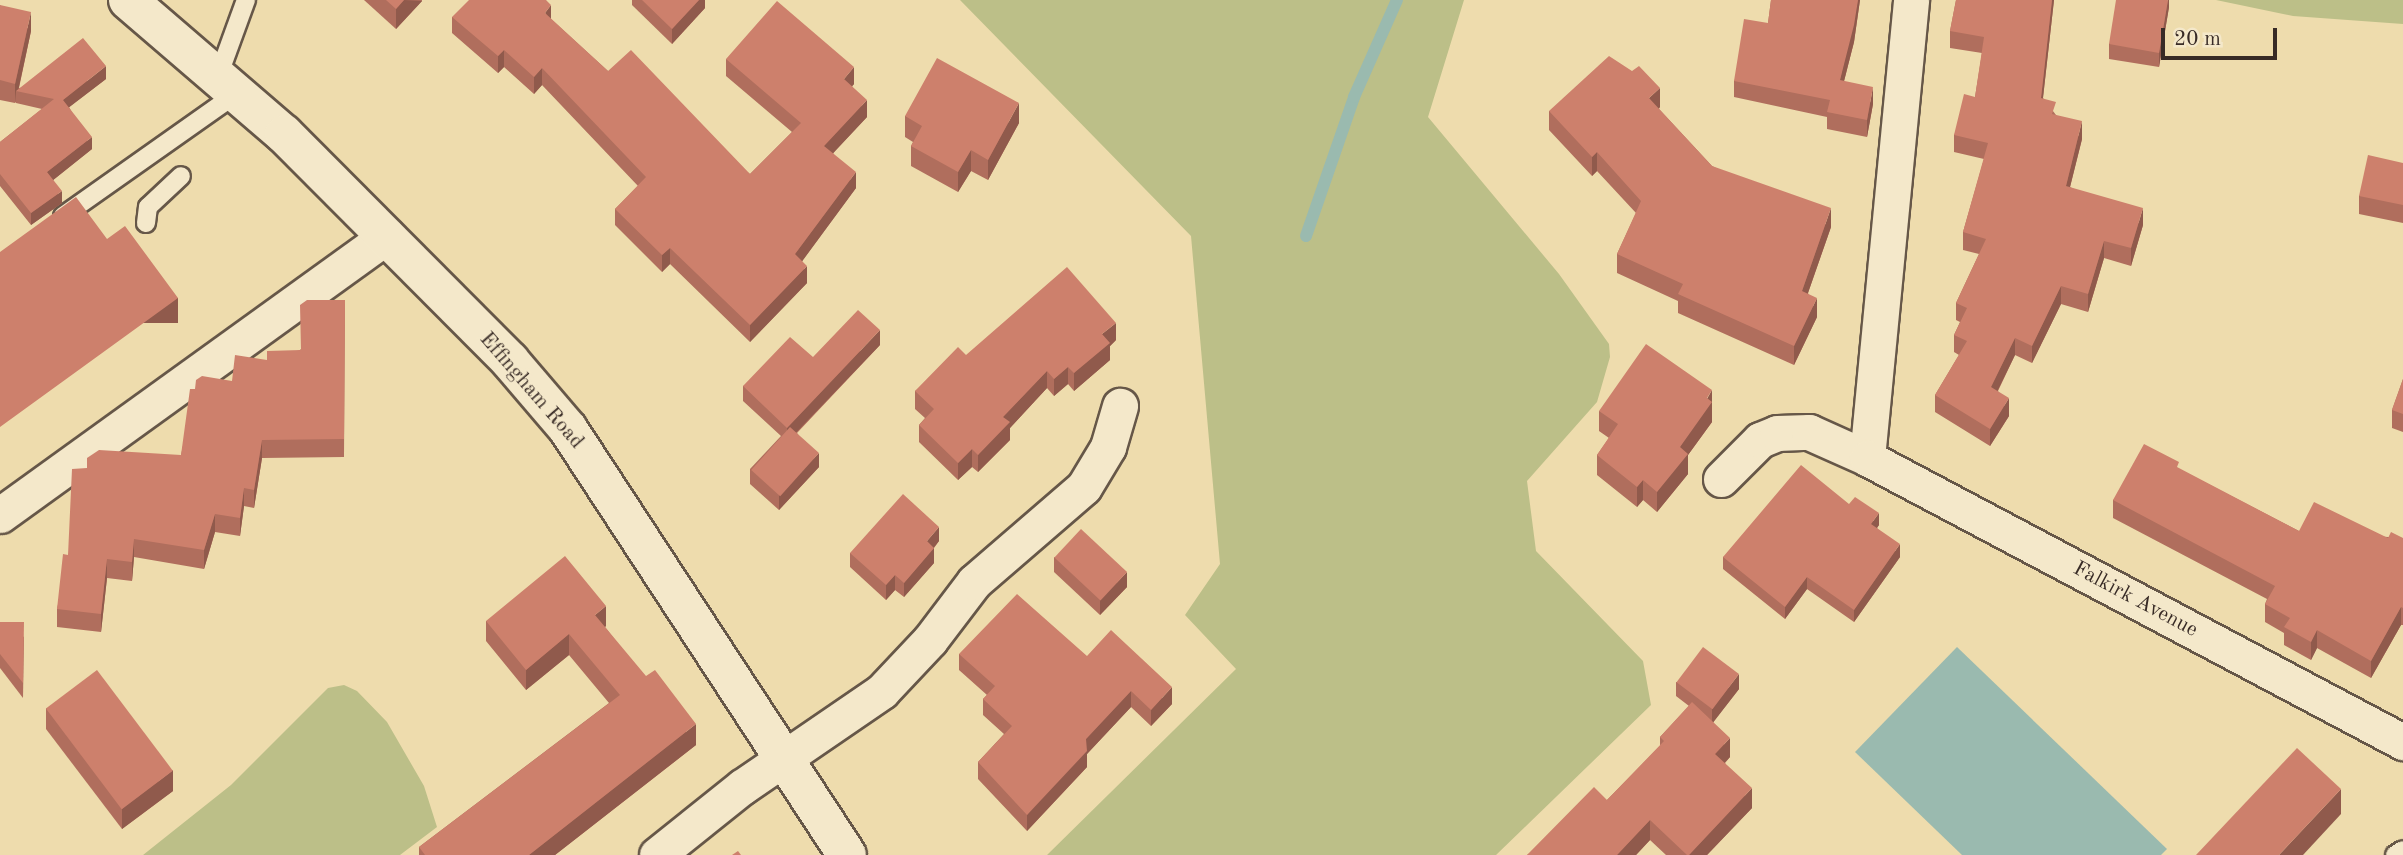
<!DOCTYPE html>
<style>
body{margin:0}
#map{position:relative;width:2403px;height:855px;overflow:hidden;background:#eedcad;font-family:"Old Standard TT",serif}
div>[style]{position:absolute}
.green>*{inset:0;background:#bcbf88}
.water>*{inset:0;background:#9abaaf}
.stream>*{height:12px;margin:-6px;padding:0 6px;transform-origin:6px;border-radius:6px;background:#9abaaf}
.roads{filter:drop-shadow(2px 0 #665748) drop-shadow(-2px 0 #665748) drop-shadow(0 2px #665748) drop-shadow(0 -2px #665748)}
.lane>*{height:18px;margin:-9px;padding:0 9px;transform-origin:9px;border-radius:9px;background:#f4e8ca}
.street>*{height:35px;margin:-17.5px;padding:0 17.5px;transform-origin:17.5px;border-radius:17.5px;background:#f4e8ca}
.secondary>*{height:38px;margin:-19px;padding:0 19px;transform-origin:19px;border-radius:19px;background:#f4e8ca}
.wall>*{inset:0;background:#b06e5d}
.shaded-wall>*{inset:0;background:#905a4c;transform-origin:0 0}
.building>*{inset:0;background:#cd806c;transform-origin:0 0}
span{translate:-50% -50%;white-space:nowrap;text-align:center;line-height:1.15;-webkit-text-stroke:5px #f4e8ca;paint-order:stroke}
.street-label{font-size:21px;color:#382b26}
.scale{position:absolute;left:2161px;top:28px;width:116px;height:32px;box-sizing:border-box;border:4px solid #382b26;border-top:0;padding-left:9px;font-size:21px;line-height:24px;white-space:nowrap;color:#382b26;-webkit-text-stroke:5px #f4e8ca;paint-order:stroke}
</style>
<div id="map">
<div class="green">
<i style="clip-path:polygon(960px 0,1464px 0,1428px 117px,1559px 274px,1609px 344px,1610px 357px,1597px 402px,1527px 481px,1536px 551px,1643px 661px,1651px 705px,1496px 855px,1047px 855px,1236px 669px,1185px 615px,1220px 564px,1191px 236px)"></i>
<i style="clip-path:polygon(2216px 0,2403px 0,2403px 24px,2293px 16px)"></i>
<i style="clip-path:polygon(344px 685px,357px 691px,387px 722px,424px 786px,437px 827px,400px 855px,143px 855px,231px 785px,328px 688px)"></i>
</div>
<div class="water">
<i style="clip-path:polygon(1957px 647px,2167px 849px,2161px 855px,1962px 855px,1855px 752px)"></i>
</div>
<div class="stream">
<i style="left:1306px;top:236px;width:147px;rotate:-70.9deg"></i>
<i style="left:1354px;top:97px;width:106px;rotate:-66.1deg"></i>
</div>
<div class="roads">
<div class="lane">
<i style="left:219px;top:74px;width:79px;rotate:-70deg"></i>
<i style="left:63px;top:216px;width:217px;rotate:-35.2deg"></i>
<i style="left:146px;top:223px;width:16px;rotate:-83deg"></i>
<i style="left:148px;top:207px;width:45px;rotate:-43.2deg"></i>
<i style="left:2395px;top:855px;width:9px;rotate:-32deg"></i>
</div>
<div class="street">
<i style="left:1867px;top:458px;width:460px;rotate:-84.5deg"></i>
<i style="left:1721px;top:479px;width:55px;rotate:-45deg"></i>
<i style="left:1760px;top:440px;width:18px;rotate:-22deg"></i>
<i style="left:1777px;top:433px;width:32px;rotate:-2deg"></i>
<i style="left:1809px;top:432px;width:64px;rotate:24.1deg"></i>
<i style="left:1867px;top:458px;width:607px;rotate:27.92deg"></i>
<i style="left:0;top:515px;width:477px;rotate:-35.8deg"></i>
<i style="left:657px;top:855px;width:109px;rotate:-38.7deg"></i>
<i style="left:742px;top:787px;width:170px;rotate:-34.4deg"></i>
<i style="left:882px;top:691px;width:70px;rotate:-46.7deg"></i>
<i style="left:930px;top:640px;width:73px;rotate:-52.8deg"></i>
<i style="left:974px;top:582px;width:145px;rotate:-40.8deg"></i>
<i style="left:1084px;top:487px;width:47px;rotate:-59deg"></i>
<i style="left:1108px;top:447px;width:43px;rotate:-73.7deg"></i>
</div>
<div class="secondary">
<i style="left:128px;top:0;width:206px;rotate:40.7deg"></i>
<i style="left:284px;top:134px;width:320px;rotate:45.1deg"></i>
<i style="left:510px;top:361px;width:89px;rotate:49.5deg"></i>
<i style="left:568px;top:429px;width:509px;rotate:56.78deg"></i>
</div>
</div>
<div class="wall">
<i style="clip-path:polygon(364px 0,422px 0,422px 1px,396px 29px)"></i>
<i style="clip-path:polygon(632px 0,705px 0,705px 8px,672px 44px,632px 5px)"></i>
<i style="clip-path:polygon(1771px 0,1860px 0,1854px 42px,1844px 81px,1873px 104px,1867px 137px,1827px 129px,1827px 117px,1734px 97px,1734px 81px,1768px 23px)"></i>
<i style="clip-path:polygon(1956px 0,2054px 0,2043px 98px,2056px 115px,2082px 139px,2070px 187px,2143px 225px,2131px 266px,2104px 258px,2088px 312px,2061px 304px,2032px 363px,2015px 355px,1998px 391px,2009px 416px,1990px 446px,1935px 412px,1935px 395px,1959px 355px,1954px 352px,1954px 335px,1960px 322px,1956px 320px,1956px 303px,1979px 254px,1963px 250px,1963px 232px,1984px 159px,1954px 152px,1954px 135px,1975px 97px,1982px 53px,1950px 48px,1950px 31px)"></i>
<i style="clip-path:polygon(2169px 0,2169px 7px,2159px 67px,2109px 59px,2109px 44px)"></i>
<i style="clip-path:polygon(0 5px,31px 31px,19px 88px,106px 79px,69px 107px,92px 149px,53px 180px,62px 203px,31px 225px,0 186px,0 142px,42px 109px,16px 103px,16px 102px,15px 103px,0 100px)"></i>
<i style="clip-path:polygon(452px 17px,551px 19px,608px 71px,750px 174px,792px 132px,726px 76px,726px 59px,854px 84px,852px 86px,867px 117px,833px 153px,856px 188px,802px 261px,807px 283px,750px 342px,670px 264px,662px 272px,615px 225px,615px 209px,638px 186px,542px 85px,534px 94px,504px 67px,498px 73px,452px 33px)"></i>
<i style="clip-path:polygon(1660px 107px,1659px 109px,1712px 166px,1831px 227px,1808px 293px,1817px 317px,1794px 365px,1678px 313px,1678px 301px,1617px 273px,1617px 254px,1636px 213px,1597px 171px,1592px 176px,1549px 130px,1549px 111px)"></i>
<i style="clip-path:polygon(905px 116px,1019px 123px,988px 180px,971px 171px,958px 192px,911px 166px,911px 146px,913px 142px,905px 137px)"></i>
<i style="clip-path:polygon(2403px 163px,2403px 223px,2359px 214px,2359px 196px)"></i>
<i style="clip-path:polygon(345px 300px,344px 457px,262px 458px,254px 508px,244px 506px,240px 536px,215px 532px,204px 569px,134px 557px,132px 581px,107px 578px,101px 632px,57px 627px,57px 609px,87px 468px,181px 455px,195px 389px,232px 381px,267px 360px,300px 350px)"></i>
<i style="clip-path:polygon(1116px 340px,1110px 346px,1110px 360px,1074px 391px,1068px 384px,1054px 396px,1047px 388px,1010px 428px,1010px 440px,978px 472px,972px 467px,958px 480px,919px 442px,919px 425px,925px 418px,915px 409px,915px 391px,966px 355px)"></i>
<i style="clip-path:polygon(880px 345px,797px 433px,819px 467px,779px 510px,750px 484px,750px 469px,781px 436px,743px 401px,743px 386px)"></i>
<i style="clip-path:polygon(2403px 379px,2403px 432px,2392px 428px,2392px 410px)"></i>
<i style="clip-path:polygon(1599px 411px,1712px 422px,1688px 455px,1688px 474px,1657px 512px,1643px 500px,1637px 507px,1597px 475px,1597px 455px,1609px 438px,1599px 431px)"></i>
<i style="clip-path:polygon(2179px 469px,2299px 531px,2403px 538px,2403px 625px,2401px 625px,2371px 678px,2317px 648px,2311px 660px,2284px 645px,2284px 633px,2265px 622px,2265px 604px,2267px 599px,2113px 518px,2113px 500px)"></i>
<i style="clip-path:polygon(1849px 504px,1879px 525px,1877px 528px,1900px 557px,1854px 622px,1807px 589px,1785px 619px,1723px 569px,1723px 557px)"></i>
<i style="clip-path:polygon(939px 541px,934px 548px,934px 563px,904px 597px,895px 590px,886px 600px,850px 567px,850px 553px)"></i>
<i style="clip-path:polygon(1054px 557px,1127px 587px,1100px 615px,1054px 572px)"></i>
<i style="clip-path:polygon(486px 621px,606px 626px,605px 627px,696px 745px,555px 855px,419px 855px,419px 847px,609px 703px,569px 655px,526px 690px,486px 641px)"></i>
<i style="clip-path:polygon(0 622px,24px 637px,23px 698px,0 668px)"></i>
<i style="clip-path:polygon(959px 654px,1087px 656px,1172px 704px,1151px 726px,1131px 707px,1087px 754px,1087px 767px,1027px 831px,978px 779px,978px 762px,1004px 734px,983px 715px,983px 699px,987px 695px,959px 670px)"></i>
<i style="clip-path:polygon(1676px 682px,1739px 689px,1713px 722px,1730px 757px,1725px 763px,1752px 808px,1707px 855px,1666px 855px,1650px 840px,1636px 855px,1527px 855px,1607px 800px,1660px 746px,1660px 737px,1689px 706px,1676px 696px)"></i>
<i style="clip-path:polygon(46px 708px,173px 791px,122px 829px,46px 729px)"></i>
</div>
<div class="shaded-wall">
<i style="clip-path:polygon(404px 0,422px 1px,396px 29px,396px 9px)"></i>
<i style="clip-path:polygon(699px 0,705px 0,705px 8px,672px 44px,672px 29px)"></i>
<i style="clip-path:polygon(1858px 0,1860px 0,1854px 42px,1840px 97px,1840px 80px)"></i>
<i style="clip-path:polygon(2052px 0,2054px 0,2041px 115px,2041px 98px)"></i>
<i style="clip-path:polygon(2168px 0,2169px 0,2169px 7px,2159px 67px,2159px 53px)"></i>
<i style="clip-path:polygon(551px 5px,551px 22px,545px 13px)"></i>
<i style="clip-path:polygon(31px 12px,31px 31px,18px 91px,16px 91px,15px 103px,15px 84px)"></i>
<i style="clip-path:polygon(504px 50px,504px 67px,498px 73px,498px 56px)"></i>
<i style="clip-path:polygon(106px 66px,106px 79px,63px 112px,63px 100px)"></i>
<i style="clip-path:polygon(854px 67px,854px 84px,844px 96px,844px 79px)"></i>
<i style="clip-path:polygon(542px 68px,542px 85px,534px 94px,534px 77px)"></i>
<i style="clip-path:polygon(1873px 87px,1873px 104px,1867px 137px,1867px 120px)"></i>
<i style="clip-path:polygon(1660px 88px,1660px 107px,1649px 117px,1649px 98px)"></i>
<i style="clip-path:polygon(867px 100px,867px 117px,824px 163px,824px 146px)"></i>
<i style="clip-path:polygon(1019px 103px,1019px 123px,988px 180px,988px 160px)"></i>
<i style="clip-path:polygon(2082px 121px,2082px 139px,2066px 203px,2066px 186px)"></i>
<i style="clip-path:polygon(92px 137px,92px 149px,47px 185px,47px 172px)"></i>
<i style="clip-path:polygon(971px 150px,971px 171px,958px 192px,958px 172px)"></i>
<i style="clip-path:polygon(1597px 152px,1597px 171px,1592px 176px,1592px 157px)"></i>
<i style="clip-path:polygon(856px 172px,856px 188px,795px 271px,795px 254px)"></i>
<i style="clip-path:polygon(62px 191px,62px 203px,31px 225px,31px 213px)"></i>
<i style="clip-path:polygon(1831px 208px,1831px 227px,1802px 310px,1802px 291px)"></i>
<i style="clip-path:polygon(2143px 208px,2143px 225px,2131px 266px,2131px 248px)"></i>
<i style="clip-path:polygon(2104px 241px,2104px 258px,2088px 312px,2088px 294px)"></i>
<i style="clip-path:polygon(670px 248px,670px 264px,662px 272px,662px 255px)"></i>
<i style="clip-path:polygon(807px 266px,807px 283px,750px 342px,750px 325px)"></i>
<i style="clip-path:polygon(2061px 286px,2061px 304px,2032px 363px,2032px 346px)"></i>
<i style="left:178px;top:298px;width:25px;height:220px;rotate:90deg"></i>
<i style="clip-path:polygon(1817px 298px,1817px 317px,1794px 365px,1794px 346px)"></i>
<i style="clip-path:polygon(1116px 323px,1116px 340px,1110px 346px,1110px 360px,1074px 391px,1074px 373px,1102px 334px)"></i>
<i style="clip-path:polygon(880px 330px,880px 345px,787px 442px,787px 428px)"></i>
<i style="clip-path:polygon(2015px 338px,2015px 355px,1991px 404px,1991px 387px)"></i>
<i style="clip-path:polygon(1068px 367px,1068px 384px,1054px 396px,1054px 379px)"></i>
<i style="clip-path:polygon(1047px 371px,1047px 388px,1010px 428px,1010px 440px,978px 472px,978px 455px,1003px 417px)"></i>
<i style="clip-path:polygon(1712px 390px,1712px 422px,1688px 455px,1688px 474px,1657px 512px,1657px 492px,1680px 447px)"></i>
<i style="clip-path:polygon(2009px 398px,2009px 416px,1990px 446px,1990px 429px)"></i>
<i style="clip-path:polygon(262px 440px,262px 458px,254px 508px,254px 490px)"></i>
<i style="clip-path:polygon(972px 449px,972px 467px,958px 480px,958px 463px)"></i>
<i style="clip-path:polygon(819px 453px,819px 467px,779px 510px,779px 495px)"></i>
<i style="clip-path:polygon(1643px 480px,1643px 500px,1637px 507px,1637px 487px)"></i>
<i style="clip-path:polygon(244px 488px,244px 506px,240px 536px,240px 518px)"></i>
<i style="clip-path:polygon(1879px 513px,1879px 525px,1871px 536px,1871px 524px)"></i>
<i style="clip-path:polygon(215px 514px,215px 532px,204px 569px,204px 550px)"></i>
<i style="clip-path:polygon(939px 527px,939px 541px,927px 556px,927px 541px)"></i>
<i style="clip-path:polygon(134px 539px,134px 557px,132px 581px,132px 562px)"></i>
<i style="clip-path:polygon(1900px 544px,1900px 557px,1854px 622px,1854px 610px)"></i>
<i style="clip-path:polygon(934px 548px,934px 563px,904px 597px,904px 583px)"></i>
<i style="clip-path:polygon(107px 559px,107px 578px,101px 632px,101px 614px)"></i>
<i style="clip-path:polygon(1127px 572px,1127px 587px,1100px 615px,1100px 600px)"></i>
<i style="clip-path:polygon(895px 575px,895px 590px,886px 600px,886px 585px)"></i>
<i style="clip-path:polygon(1807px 577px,1807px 589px,1785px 619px,1785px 607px)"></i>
<i style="clip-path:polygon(606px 606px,606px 626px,595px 635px,595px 615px)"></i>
<i style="clip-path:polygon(2401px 607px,2401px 625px,2371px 678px,2371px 661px)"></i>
<i style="clip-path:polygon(2317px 630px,2317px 648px,2311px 660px,2311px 642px)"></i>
<i style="clip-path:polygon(569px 634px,569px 655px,526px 690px,526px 670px)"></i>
<i style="clip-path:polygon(1739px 674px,1739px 689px,1712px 724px,1712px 709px)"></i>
<i style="clip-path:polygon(1172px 687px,1172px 704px,1151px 726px,1151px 710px)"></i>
<i style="clip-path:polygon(1131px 691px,1131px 707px,1087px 754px,1087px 767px,1027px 831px,1027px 815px,1086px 739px)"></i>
<i style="clip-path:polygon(696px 724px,696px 745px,555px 855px,529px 855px)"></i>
<i style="clip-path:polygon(1730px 738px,1730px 757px,1715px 773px,1715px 754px)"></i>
<i style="clip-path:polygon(173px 770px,173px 791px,122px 829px,122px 809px)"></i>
<i style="clip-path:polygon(1752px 788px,1752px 808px,1707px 855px,1689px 855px)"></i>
<i style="clip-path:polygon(2341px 789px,2341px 814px,2303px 855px,2279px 855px)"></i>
<i style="clip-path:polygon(1650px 820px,1650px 840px,1636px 855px,1617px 855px)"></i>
</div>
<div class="building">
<i style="clip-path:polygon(386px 0,404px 0,396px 9px)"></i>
<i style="clip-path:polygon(469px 0,546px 0,551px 5px,545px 13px,608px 71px,631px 50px,750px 174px,801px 123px,726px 59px,777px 1px,854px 67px,844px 79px,867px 100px,824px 146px,856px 172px,795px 254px,807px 266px,750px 325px,670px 248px,662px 255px,615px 209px,646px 177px,542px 68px,534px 77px,504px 50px,498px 56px,452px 17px)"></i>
<i style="clip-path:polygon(642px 0,699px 0,672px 29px)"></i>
<i style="clip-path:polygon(1771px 0,1858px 0,1854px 25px,1840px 80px,1873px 87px,1867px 120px,1827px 112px,1830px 100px,1734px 81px,1744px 19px,1768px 23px)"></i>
<i style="clip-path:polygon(1956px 0,2052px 0,2041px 98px,2056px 102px,2052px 114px,2082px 121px,2066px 186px,2143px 208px,2131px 248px,2104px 241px,2088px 294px,2061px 286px,2032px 346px,2015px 338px,1991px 387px,2009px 398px,1990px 429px,1935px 395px,1967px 341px,1954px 335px,1967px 308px,1956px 303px,1986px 239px,1963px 232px,1988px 143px,1954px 135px,1964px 94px,1975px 97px,1984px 37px,1950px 31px)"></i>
<i style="clip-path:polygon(2116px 0,2168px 0,2159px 53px,2109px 44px)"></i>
<i style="clip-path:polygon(0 5px,31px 12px,15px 84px,0 80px)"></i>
<i style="clip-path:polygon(83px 38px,106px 66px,63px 100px,92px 137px,47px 172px,62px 191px,31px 213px,0 174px,0 142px,54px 99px,16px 91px)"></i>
<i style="clip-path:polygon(1609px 56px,1632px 71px,1639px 66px,1660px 88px,1649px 98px,1712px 166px,1831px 208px,1802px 291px,1817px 298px,1794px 346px,1678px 294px,1683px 284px,1617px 254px,1641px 201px,1597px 152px,1592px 157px,1549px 111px)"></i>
<i style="clip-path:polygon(937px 58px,1019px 103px,988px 160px,971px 150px,958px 172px,911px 146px,922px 126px,905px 116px)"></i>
<i style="clip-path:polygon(2368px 155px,2403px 163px,2403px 205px,2359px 196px)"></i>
<i style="clip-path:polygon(76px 197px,107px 239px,125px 226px,178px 298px,0 427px,0 252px)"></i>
<i style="clip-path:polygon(1067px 267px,1116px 323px,1102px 334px,1110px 343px,1074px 373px,1068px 367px,1054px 379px,1047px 371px,1003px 417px,1010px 422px,978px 455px,972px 449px,958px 463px,919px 425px,934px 409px,915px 391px,958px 347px,966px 355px)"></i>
<i style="clip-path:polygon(307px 300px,345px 300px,344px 439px,262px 440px,254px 490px,244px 488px,240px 518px,215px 514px,204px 550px,134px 539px,132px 562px,107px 559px,101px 614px,57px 609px,63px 554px,68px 555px,72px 469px,87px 468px,87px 458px,99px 450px,181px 455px,190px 389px,195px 389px,196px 380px,202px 376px,232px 381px,235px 355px,267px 360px,267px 351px,301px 350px,300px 305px)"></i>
<i style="clip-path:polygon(858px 310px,880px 330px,787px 428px,743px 386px,790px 337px,813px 357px)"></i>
<i style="clip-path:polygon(1646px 344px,1712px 390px,1707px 398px,1712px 402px,1680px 447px,1688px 454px,1657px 492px,1643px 480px,1637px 487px,1597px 455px,1618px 424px,1599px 411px)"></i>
<i style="clip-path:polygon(2403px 379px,2403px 414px,2392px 410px)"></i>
<i style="left:790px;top:427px;width:39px;height:58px;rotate:42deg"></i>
<i style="clip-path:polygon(2144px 444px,2179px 462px,2177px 467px,2299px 531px,2314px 502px,2388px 538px,2391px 532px,2403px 538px,2403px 608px,2401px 607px,2371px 661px,2317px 630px,2311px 642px,2284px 627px,2290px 618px,2265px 604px,2275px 586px,2113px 500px)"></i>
<i style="clip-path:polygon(1801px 465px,1849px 504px,1855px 497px,1879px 513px,1871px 524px,1900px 544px,1854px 610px,1807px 577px,1785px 607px,1723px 557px)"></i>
<i style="clip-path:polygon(903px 494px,939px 527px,927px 541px,934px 548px,904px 583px,895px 575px,886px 585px,850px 553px)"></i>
<i style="left:1081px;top:529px;width:63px;height:39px;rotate:43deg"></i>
<i style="clip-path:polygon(565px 556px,606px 606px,595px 615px,646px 676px,655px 670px,696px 724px,529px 855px,425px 855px,419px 847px,620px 695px,569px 634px,526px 670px,486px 621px)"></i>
<i style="clip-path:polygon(1017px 594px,1087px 656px,1111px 630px,1172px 687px,1151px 710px,1131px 691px,1086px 739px,1087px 751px,1027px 815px,978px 762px,1012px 726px,983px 699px,995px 686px,959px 654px)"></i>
<i style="clip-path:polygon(0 622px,24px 622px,23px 683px,0 654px)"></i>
<i style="left:1703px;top:647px;width:45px;height:44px;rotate:37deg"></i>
<i style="left:97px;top:670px;width:126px;height:64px;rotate:53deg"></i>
<i style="clip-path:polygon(1692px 702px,1730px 738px,1715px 754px,1752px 788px,1689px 855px,1687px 855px,1650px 820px,1617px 855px,1527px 855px,1594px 787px,1607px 800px,1664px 741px,1660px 737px)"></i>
<i style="clip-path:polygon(2297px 748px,2341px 789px,2279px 855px,2196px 855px)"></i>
<i style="clip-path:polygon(738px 851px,741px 855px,732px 855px)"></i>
</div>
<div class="street-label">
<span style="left:531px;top:391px;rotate:49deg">Effingham Road</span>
<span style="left:2135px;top:600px;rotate:28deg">Falkirk Avenue</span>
</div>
<div class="scale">20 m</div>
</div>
